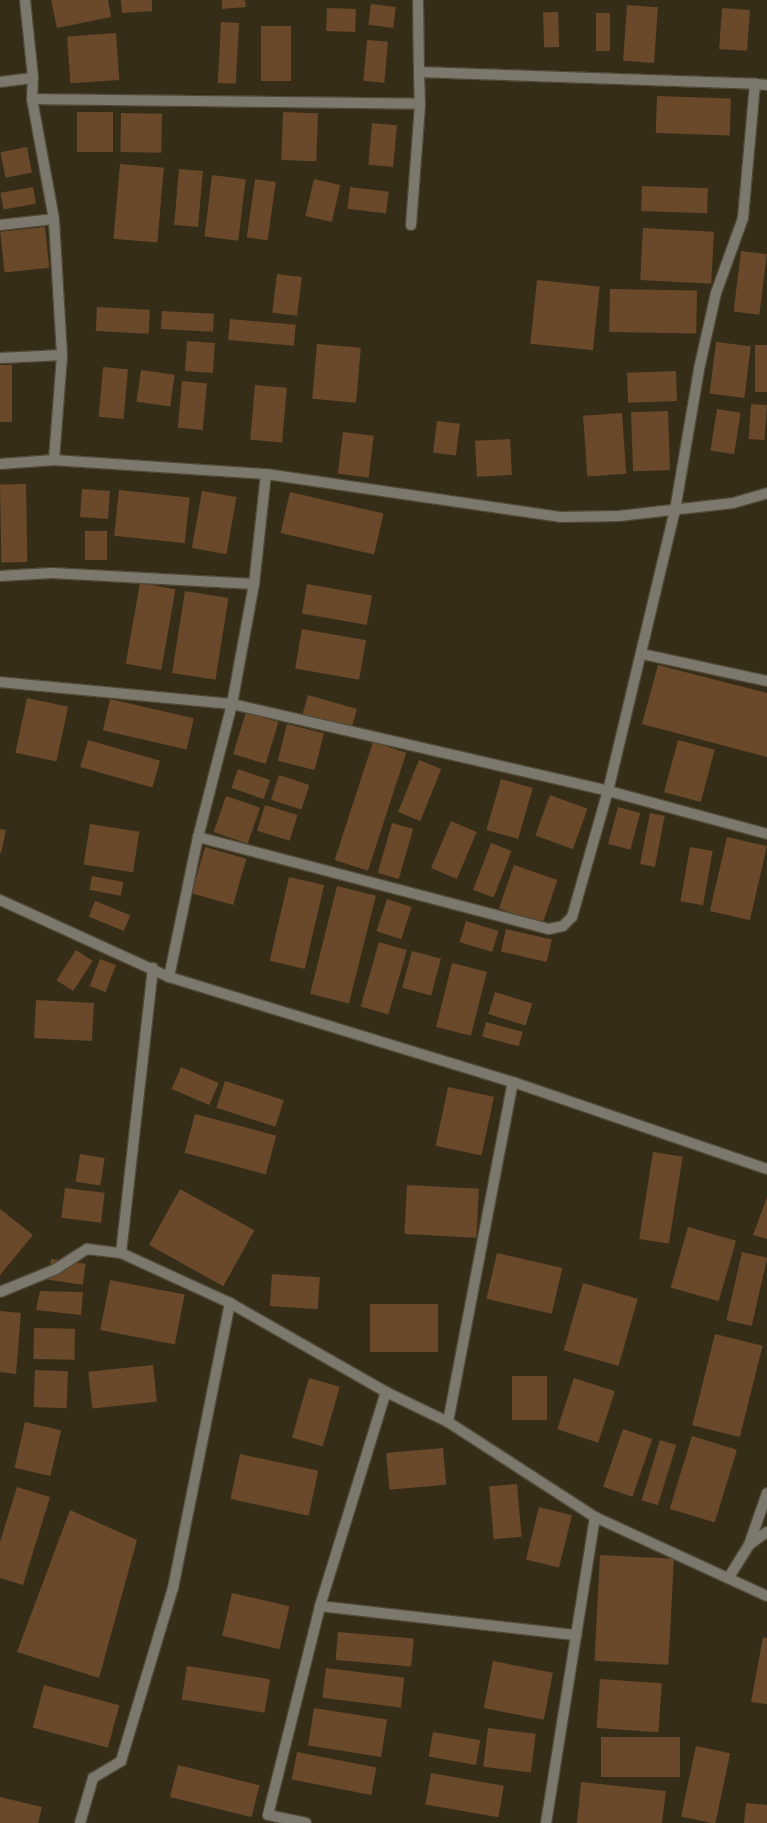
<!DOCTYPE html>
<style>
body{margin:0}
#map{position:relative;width:767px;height:1823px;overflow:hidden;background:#352d18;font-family:Manrope,sans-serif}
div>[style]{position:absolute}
.building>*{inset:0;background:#694929;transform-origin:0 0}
.roads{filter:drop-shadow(1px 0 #514936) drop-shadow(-1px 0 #514936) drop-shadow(0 1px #514936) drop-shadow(0 -1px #514936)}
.minor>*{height:10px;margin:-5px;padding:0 5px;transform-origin:5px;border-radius:5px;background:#7c786e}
span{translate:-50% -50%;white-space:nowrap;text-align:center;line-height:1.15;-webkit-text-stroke:4px #2b230f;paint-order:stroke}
</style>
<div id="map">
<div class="building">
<i style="clip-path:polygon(51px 0,108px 0,111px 17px,57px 28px)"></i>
<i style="clip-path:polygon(121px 0,152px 0,152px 11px,122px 13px)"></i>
<i style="clip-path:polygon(222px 0,245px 0,246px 7px,222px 9px)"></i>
<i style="left:371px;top:4px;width:25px;height:21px;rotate:7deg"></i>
<i style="left:627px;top:5px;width:31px;height:56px;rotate:4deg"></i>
<i style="left:327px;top:8px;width:29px;height:23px;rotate:2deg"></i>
<i style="left:722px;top:8px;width:28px;height:41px;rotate:4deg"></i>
<i style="left:558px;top:12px;width:35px;height:15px;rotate:88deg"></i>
<i style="left:596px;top:13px;width:14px;height:38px"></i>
<i style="left:221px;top:22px;width:18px;height:61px;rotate:3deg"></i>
<i style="left:261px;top:26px;width:30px;height:55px"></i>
<i style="left:116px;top:33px;width:47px;height:49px;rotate:86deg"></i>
<i style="left:367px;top:40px;width:21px;height:41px;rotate:5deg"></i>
<i style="left:657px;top:96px;width:74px;height:37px;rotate:2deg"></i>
<i style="left:77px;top:112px;width:36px;height:40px"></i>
<i style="left:283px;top:112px;width:35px;height:48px;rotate:2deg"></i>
<i style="left:121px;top:113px;width:41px;height:39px;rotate:1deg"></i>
<i style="left:372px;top:123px;width:25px;height:42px;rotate:5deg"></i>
<i style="left:27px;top:147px;width:26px;height:27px;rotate:79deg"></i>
<i style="left:120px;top:164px;width:44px;height:75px;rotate:5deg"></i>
<i style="left:179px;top:169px;width:24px;height:56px;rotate:5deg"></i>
<i style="left:212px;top:175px;width:34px;height:62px;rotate:7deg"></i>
<i style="left:255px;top:179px;width:21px;height:59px;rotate:8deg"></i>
<i style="left:314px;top:179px;width:27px;height:38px;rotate:13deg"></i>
<i style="left:642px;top:186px;width:66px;height:25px;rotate:2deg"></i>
<i style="left:33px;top:187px;width:17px;height:33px;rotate:80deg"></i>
<i style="left:350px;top:187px;width:39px;height:22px;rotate:7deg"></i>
<i style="left:45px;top:227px;width:41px;height:45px;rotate:84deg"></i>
<i style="left:643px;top:228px;width:71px;height:52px;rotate:3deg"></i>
<i style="left:741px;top:251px;width:26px;height:61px;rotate:7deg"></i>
<i style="left:277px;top:274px;width:25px;height:39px;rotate:7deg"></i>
<i style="left:537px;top:280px;width:63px;height:64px;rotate:6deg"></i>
<i style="left:610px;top:289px;width:87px;height:43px;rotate:1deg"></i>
<i style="left:97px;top:307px;width:53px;height:24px;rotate:3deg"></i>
<i style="left:162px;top:311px;width:52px;height:18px;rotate:3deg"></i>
<i style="left:230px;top:319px;width:66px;height:21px;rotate:5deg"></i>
<i style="left:187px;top:341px;width:28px;height:30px;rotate:4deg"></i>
<i style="left:716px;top:342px;width:35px;height:52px;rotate:7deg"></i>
<i style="left:317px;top:344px;width:44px;height:55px;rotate:5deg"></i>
<i style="left:767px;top:345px;width:47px;height:12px;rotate:90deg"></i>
<i style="left:0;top:365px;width:12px;height:57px"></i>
<i style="left:103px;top:367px;width:25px;height:50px;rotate:5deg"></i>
<i style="left:141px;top:370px;width:34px;height:32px;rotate:8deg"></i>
<i style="left:676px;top:371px;width:30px;height:49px;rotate:88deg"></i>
<i style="left:182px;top:381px;width:25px;height:47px;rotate:5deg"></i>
<i style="left:255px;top:385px;width:32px;height:55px;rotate:5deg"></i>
<i style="left:751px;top:404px;width:16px;height:35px;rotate:4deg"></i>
<i style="left:717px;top:409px;width:24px;height:42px;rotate:9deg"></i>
<i style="left:668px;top:411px;width:59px;height:37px;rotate:88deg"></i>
<i style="left:622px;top:413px;width:61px;height:39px;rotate:86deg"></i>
<i style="left:437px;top:421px;width:23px;height:32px;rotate:7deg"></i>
<i style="left:343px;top:432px;width:31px;height:42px;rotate:7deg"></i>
<i style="left:510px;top:439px;width:36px;height:35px;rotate:87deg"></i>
<i style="left:26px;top:484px;width:78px;height:26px;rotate:89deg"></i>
<i style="left:82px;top:489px;width:28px;height:28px;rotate:4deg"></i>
<i style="left:119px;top:490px;width:71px;height:46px;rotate:6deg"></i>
<i style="left:202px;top:491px;width:35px;height:58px;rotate:10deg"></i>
<i style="left:290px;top:492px;width:96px;height:42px;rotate:13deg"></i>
<i style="left:107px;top:531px;width:29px;height:22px;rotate:90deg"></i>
<i style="left:140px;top:583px;width:36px;height:82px;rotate:10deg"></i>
<i style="left:307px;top:584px;width:66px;height:30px;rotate:10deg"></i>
<i style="left:185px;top:591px;width:44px;height:83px;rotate:9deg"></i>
<i style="left:302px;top:629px;width:65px;height:40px;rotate:10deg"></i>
<i style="clip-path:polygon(658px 665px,767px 693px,767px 757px,642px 724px)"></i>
<i style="left:308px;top:695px;width:51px;height:22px;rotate:16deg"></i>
<i style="left:27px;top:698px;width:42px;height:56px;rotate:12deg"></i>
<i style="left:110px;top:699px;width:86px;height:32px;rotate:13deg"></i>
<i style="left:246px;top:712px;width:34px;height:44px;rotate:17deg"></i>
<i style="left:287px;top:724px;width:38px;height:38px;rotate:14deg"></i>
<i style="left:88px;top:740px;width:75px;height:28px;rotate:16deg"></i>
<i style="left:678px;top:740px;width:38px;height:54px;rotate:15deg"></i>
<i style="left:373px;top:742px;width:35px;height:124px;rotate:18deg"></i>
<i style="left:419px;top:760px;width:24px;height:56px;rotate:22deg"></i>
<i style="left:238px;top:769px;width:34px;height:20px;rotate:19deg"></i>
<i style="left:279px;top:775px;width:32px;height:26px;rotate:18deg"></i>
<i style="left:501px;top:779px;width:33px;height:53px;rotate:16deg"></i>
<i style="left:550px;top:795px;width:40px;height:43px;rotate:20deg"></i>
<i style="left:226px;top:796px;width:36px;height:38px;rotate:19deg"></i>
<i style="left:265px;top:805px;width:34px;height:27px;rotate:17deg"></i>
<i style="left:618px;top:807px;width:23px;height:38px;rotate:15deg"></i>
<i style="left:650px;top:813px;width:15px;height:52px;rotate:11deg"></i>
<i style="left:451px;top:821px;width:28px;height:51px;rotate:23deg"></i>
<i style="left:392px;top:823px;width:22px;height:52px;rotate:16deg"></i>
<i style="left:90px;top:824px;width:50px;height:41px;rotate:9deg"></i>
<i style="clip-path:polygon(0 829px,6px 830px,1px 853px,0 853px)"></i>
<i style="left:727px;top:837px;width:41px;height:76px;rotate:13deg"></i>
<i style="left:491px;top:843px;width:22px;height:50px;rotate:21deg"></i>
<i style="left:205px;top:847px;width:43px;height:48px;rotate:16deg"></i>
<i style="left:690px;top:847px;width:23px;height:55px;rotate:10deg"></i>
<i style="left:514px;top:865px;width:46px;height:46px;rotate:19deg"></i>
<i style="left:92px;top:876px;width:32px;height:14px;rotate:11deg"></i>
<i style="left:289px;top:877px;width:36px;height:86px;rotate:13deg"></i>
<i style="left:337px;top:886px;width:40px;height:111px;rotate:14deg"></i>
<i style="left:387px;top:899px;width:26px;height:34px;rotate:18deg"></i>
<i style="left:95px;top:901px;width:38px;height:17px;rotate:22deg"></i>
<i style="left:466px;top:921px;width:34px;height:22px;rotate:17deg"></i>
<i style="left:506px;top:929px;width:47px;height:23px;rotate:13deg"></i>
<i style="left:379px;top:942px;width:29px;height:67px;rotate:16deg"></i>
<i style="left:76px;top:950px;width:20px;height:36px;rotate:33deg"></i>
<i style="left:412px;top:951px;width:30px;height:38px;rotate:15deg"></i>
<i style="left:100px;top:959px;width:17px;height:29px;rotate:21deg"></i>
<i style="left:452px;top:963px;width:36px;height:66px;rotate:14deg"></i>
<i style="left:495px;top:992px;width:39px;height:23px;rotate:17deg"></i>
<i style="left:36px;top:1000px;width:58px;height:38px;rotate:3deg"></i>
<i style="left:486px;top:1022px;width:38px;height:15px;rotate:15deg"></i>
<i style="left:181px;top:1067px;width:41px;height:24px;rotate:23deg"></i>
<i style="left:225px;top:1081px;width:62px;height:28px;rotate:18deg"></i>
<i style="left:448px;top:1087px;width:47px;height:60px;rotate:12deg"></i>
<i style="left:195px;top:1114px;width:84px;height:40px;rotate:15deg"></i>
<i style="left:653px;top:1152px;width:30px;height:88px;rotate:9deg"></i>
<i style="left:80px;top:1154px;width:25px;height:28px;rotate:9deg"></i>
<i style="left:407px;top:1185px;width:72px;height:49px;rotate:3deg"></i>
<i style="left:65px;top:1188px;width:40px;height:30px;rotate:7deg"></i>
<i style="left:180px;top:1189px;width:85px;height:64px;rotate:29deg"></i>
<i style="clip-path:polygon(767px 1197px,767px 1239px,753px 1235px)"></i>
<i style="clip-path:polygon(0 1209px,33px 1235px,0 1275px)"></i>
<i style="left:688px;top:1227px;width:50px;height:63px;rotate:16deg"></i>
<i style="left:742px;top:1252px;width:26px;height:70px;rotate:13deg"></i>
<i style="left:497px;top:1253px;width:67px;height:47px;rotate:13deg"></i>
<i style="left:51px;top:1259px;width:35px;height:21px;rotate:8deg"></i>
<i style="left:272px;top:1274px;width:48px;height:32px;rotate:4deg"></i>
<i style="left:110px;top:1280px;width:76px;height:51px;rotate:11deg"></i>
<i style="left:583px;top:1283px;width:57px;height:70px;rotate:16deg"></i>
<i style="clip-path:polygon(40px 1291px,83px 1292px,81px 1315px,36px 1310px)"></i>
<i style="left:438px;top:1304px;width:48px;height:68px;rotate:90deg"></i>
<i style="clip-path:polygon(0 1311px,21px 1313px,16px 1374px,0 1372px)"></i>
<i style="left:34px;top:1328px;width:41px;height:31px;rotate:1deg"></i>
<i style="left:715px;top:1334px;width:49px;height:94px;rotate:14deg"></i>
<i style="left:153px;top:1365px;width:37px;height:65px;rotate:84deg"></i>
<i style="left:35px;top:1370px;width:33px;height:37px;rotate:2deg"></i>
<i style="left:512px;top:1376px;width:35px;height:44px"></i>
<i style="left:309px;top:1378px;width:32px;height:62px;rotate:16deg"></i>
<i style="left:574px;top:1378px;width:43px;height:54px;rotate:18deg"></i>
<i style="left:25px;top:1422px;width:37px;height:47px;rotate:13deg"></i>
<i style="left:623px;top:1429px;width:31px;height:61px;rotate:19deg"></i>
<i style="left:692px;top:1436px;width:47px;height:76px;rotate:17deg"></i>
<i style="left:660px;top:1440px;width:17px;height:63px;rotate:17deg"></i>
<i style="left:443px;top:1448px;width:37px;height:57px;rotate:85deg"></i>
<i style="left:240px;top:1454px;width:80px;height:46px;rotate:12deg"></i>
<i style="left:517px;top:1484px;width:53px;height:28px;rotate:85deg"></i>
<i style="clip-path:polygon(17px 1487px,50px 1497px,23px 1585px,0 1578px,0 1542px)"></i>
<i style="left:539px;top:1507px;width:34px;height:54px;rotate:14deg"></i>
<i style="clip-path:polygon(70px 1510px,137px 1540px,99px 1678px,17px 1652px)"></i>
<i style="left:600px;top:1555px;width:74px;height:106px;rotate:3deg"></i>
<i style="left:232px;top:1593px;width:59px;height:44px;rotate:13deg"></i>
<i style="left:338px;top:1632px;width:76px;height:28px;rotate:5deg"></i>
<i style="clip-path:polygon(763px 1637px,767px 1638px,767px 1704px,751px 1702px)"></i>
<i style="left:493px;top:1661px;width:61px;height:48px;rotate:11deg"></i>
<i style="left:187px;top:1666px;width:84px;height:34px;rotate:9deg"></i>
<i style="left:326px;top:1668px;width:79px;height:30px;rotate:7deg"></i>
<i style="left:600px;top:1679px;width:62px;height:49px;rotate:4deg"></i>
<i style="left:44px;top:1685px;width:78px;height:44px;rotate:15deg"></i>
<i style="left:314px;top:1708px;width:74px;height:38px;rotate:9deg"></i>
<i style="left:488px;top:1728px;width:48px;height:39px;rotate:7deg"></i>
<i style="left:433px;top:1732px;width:48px;height:25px;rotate:10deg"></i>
<i style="left:601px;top:1737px;width:79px;height:40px"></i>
<i style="left:696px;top:1746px;width:35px;height:72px;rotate:12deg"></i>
<i style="left:297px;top:1752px;width:81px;height:28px;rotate:11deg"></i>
<i style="left:178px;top:1765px;width:84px;height:33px;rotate:14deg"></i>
<i style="left:431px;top:1773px;width:74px;height:32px;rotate:10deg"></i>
<i style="clip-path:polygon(581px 1782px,666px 1791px,662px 1823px,577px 1823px)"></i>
<i style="clip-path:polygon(0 1797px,42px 1807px,38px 1823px,0 1823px)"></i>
<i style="clip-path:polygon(746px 1803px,767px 1805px,767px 1823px,744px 1823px)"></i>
</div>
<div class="roads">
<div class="minor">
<i style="left:25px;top:0;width:78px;rotate:84.1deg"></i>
<i style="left:33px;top:78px;width:21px;rotate:93deg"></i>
<i style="left:418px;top:0;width:72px;rotate:89.2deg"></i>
<i style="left:0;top:82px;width:33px;rotate:-7deg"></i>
<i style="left:0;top:225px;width:54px;rotate:-6.3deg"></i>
<i style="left:411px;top:225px;width:121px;rotate:-85.7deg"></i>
<i style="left:0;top:358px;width:62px;rotate:-2.8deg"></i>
<i style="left:54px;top:460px;width:105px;rotate:-85.6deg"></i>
<i style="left:62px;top:355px;width:136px;rotate:-93.4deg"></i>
<i style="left:54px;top:219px;width:122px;rotate:-100.4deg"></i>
<i style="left:32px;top:99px;width:388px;rotate:0.7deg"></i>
<i style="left:420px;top:104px;width:32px;rotate:-92deg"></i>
<i style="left:419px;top:72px;width:336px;rotate:2deg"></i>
<i style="left:0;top:464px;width:54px;rotate:-4.2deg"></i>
<i style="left:54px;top:460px;width:212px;rotate:3.8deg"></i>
<i style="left:266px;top:474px;width:297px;rotate:8.3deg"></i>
<i style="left:560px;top:517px;width:59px;rotate:-1deg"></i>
<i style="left:619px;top:516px;width:115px;rotate:-6.5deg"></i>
<i style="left:733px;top:503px;width:35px;rotate:-16deg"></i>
<i style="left:266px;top:474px;width:111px;rotate:96.2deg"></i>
<i style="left:254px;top:584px;width:122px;rotate:100.4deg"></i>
<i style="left:232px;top:704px;width:386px;rotate:13deg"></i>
<i style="left:608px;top:791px;width:165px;rotate:15.1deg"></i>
<i style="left:0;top:576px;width:52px;rotate:-3.3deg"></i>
<i style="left:52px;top:573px;width:202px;rotate:3.1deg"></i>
<i style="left:642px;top:654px;width:128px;rotate:12.2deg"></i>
<i style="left:0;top:682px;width:233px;rotate:5.4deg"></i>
<i style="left:232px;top:704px;width:137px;rotate:104.3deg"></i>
<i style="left:198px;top:837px;width:143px;rotate:101.7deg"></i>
<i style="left:198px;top:837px;width:363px;rotate:14.7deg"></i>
<i style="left:549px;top:929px;width:14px;rotate:-12deg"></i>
<i style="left:563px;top:926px;width:13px;rotate:-45deg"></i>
<i style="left:572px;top:917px;width:131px;rotate:-74.1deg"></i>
<i style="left:608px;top:791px;width:289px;rotate:-76.6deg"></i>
<i style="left:675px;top:510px;width:143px;rotate:-80.3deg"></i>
<i style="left:699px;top:369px;width:78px;rotate:-77.4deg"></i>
<i style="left:716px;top:293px;width:80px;rotate:-70.2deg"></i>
<i style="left:743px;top:218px;width:135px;rotate:-84.9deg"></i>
<i style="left:755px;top:84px;width:12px;rotate:5deg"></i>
<i style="left:0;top:900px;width:186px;rotate:24.5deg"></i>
<i style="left:169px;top:977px;width:360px;rotate:17deg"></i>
<i style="left:513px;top:1082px;width:268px;rotate:18.9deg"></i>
<i style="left:121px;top:1253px;width:287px;rotate:-83.6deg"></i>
<i style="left:0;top:1292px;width:61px;rotate:-22.3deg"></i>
<i style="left:56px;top:1269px;width:37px;rotate:-33deg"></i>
<i style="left:87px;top:1249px;width:34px;rotate:7deg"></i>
<i style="left:121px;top:1253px;width:120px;rotate:24.6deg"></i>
<i style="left:230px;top:1303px;width:180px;rotate:29.7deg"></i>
<i style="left:386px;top:1392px;width:69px;rotate:25.8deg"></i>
<i style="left:448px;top:1422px;width:175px;rotate:32.9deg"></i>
<i style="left:595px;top:1517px;width:189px;rotate:24.7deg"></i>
<i style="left:448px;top:1422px;width:346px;rotate:-79.2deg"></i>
<i style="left:749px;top:1545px;width:22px;rotate:-36deg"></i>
<i style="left:729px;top:1577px;width:38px;rotate:-58deg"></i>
<i style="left:749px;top:1545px;width:55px;rotate:-70.9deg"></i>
<i style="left:320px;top:1606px;width:258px;rotate:6.5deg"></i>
<i style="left:80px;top:1823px;width:47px;rotate:-73.9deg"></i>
<i style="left:93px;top:1778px;width:33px;rotate:-31deg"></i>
<i style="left:121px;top:1761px;width:181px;rotate:-73.3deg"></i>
<i style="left:173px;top:1588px;width:291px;rotate:-78.7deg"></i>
<i style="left:306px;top:1823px;width:39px;rotate:-168deg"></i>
<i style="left:268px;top:1815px;width:215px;rotate:-76deg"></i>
<i style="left:320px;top:1606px;width:224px;rotate:-72.9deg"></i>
<i style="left:546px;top:1823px;width:310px;rotate:-80.9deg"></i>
</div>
</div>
</div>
